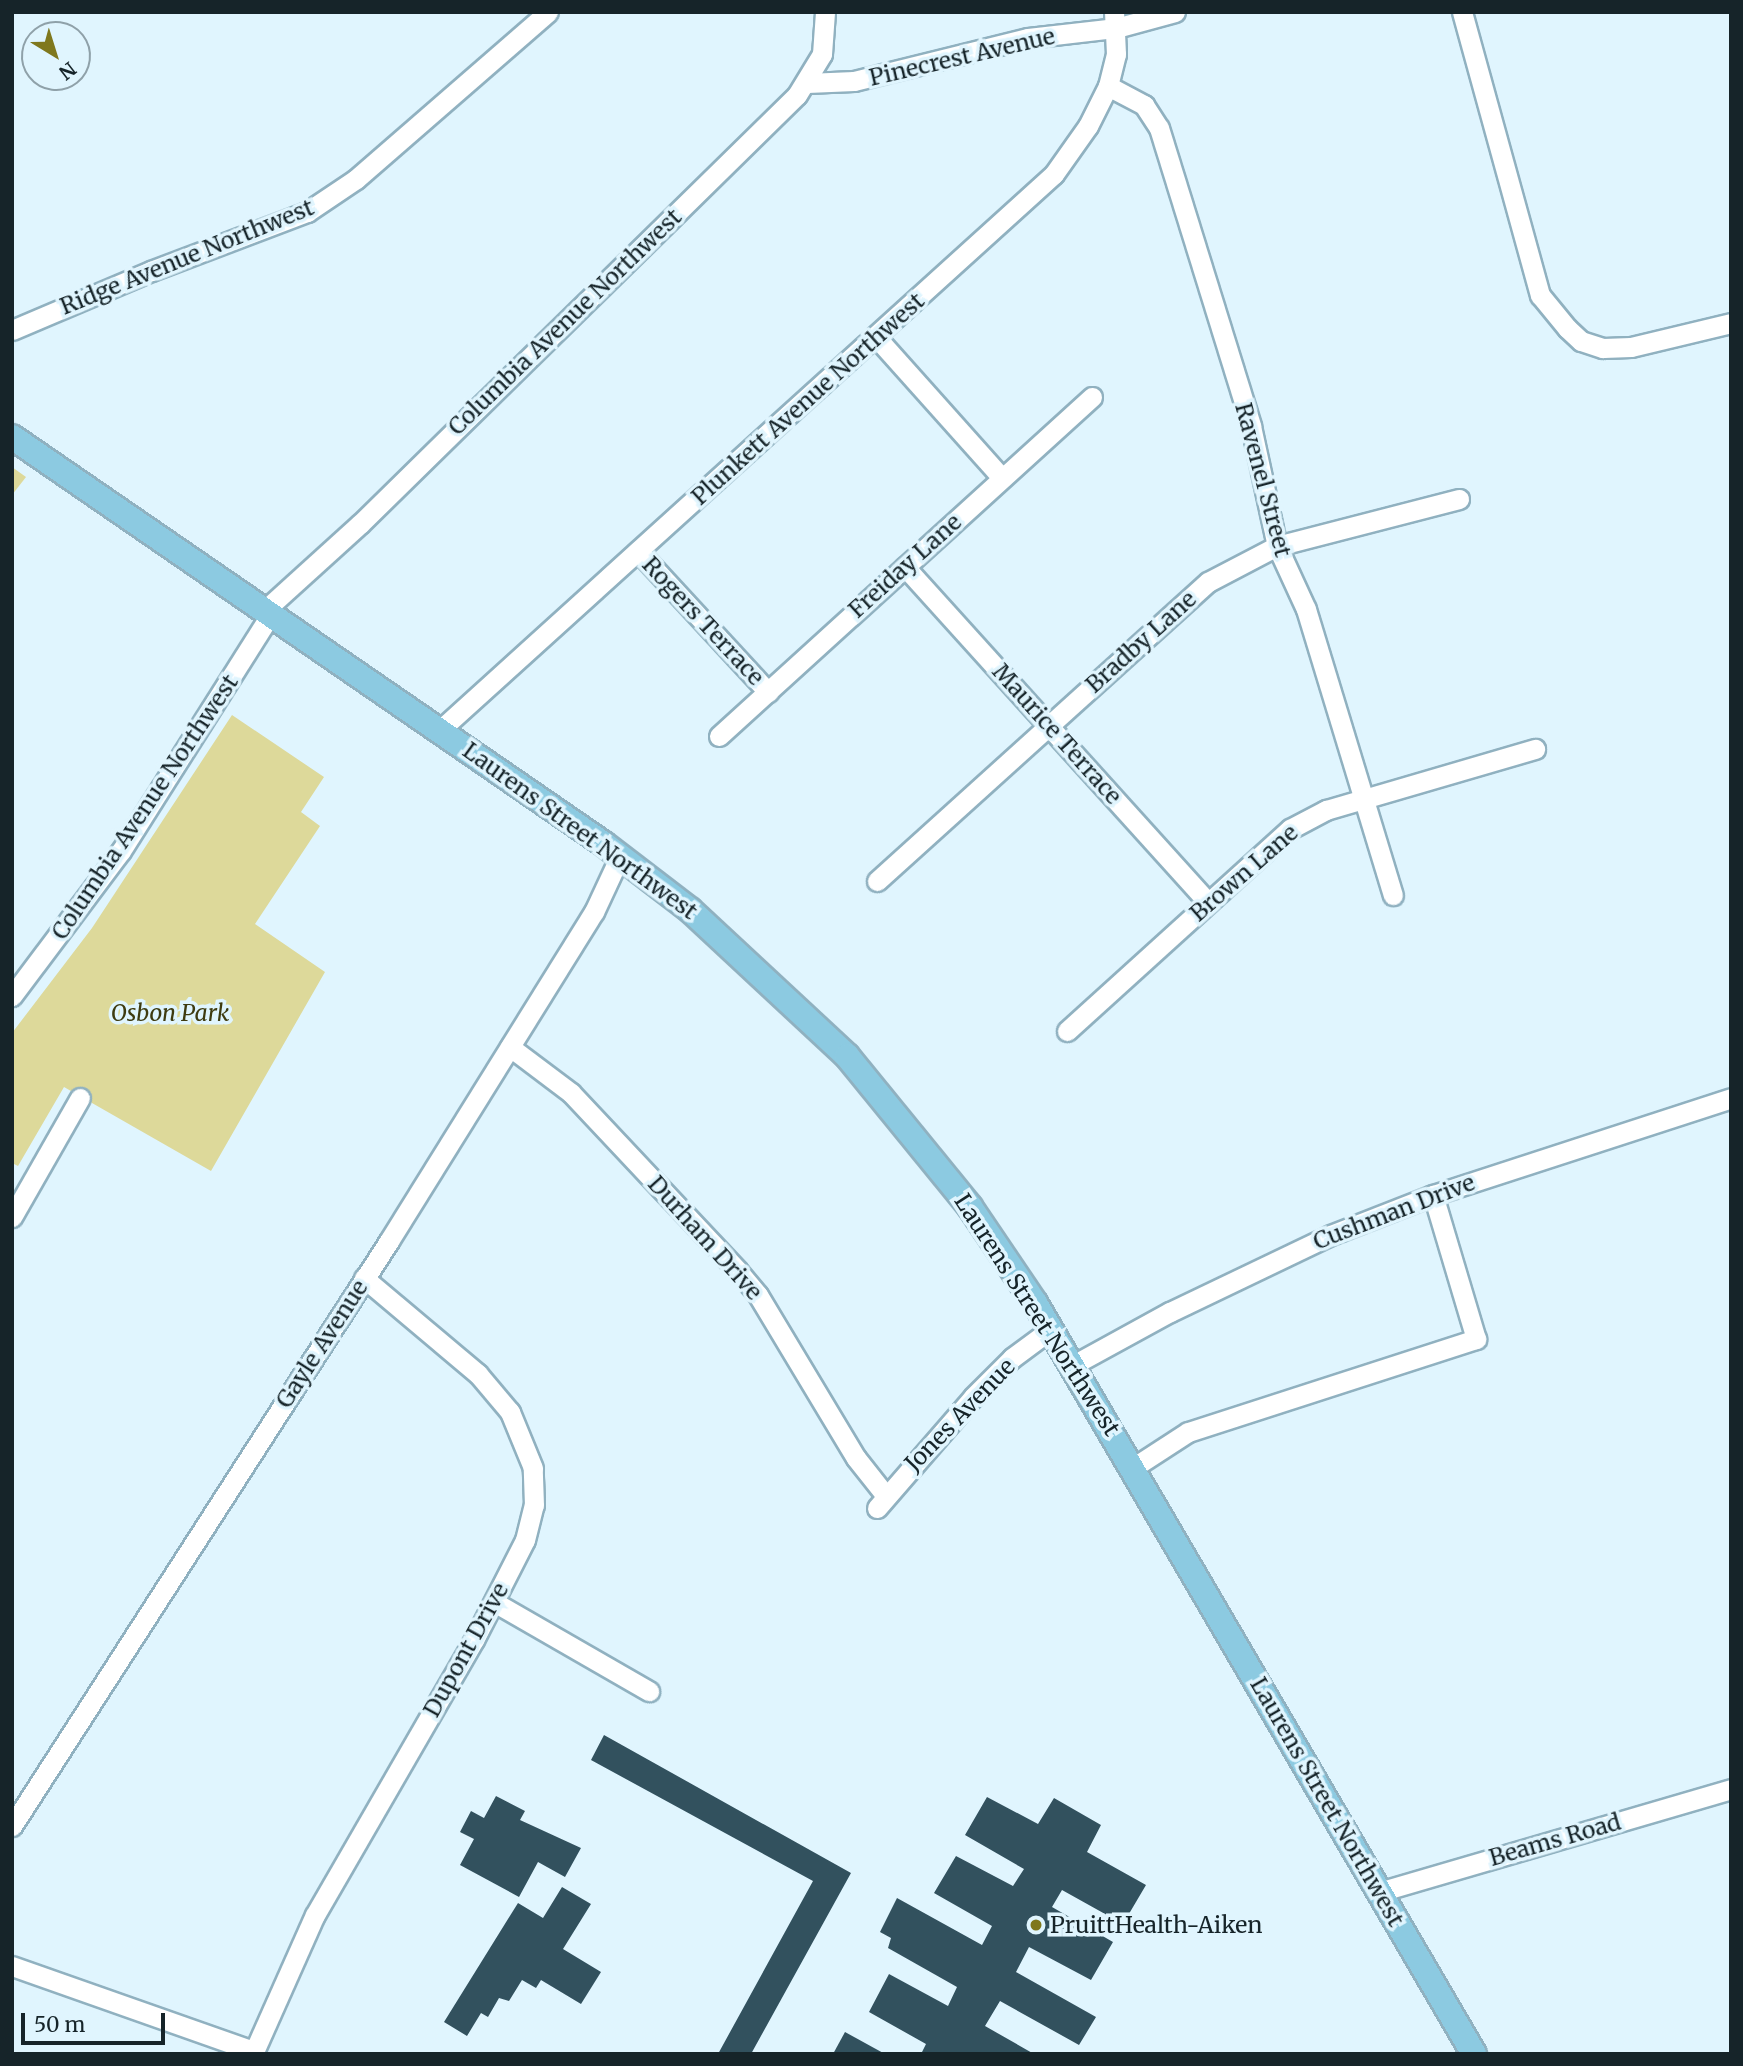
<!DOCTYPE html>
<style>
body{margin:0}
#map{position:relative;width:1743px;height:2066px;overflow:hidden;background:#e0f5fe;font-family:Merriweather,serif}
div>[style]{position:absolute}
.green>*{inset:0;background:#ddd99a}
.building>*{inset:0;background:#32515e}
.roads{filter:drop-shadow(2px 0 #90b1c0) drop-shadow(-2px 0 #90b1c0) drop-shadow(0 2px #90b1c0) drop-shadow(0 -2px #90b1c0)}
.minor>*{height:19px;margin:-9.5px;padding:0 9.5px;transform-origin:9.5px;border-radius:9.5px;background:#fff}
.major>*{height:24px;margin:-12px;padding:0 12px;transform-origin:12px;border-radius:12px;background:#8ccae1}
.dots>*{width:19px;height:19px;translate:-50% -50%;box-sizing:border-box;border:4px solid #e0f5fe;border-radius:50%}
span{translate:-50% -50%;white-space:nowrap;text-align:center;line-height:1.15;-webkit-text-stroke:7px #e0f5fe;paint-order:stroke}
.street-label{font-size:23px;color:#162429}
.park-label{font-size:23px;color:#3e3b10;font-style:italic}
.poi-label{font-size:23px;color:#162429}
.left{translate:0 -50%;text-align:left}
.frame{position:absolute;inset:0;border:14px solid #162429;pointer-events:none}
.north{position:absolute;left:21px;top:21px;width:70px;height:70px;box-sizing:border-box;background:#e0f5fe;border:2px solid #8fa1a9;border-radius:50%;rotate:142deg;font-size:19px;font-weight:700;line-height:28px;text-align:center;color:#162429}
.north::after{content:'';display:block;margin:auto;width:24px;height:32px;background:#7f781d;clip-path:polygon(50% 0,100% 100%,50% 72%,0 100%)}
.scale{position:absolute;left:21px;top:2013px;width:144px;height:32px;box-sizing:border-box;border:4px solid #162429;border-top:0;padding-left:9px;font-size:21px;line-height:24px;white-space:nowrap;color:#162429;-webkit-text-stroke:5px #e0f5fe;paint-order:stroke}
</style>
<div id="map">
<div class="green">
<i style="clip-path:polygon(12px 467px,26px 477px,12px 495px)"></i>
<i style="clip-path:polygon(232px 715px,324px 777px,301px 812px,320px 826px,255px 924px,325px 972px,211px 1171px,64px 1087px,18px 1166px,12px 1163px,12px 1033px,92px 928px)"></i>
</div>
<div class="building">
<i style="clip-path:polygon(604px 1735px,851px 1873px,751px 2054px,718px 2054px,813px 1881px,591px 1760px)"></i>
<i style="clip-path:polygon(496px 1796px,525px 1811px,520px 1820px,581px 1848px,565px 1877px,538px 1862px,519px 1897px,460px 1865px,474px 1839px,460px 1832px,471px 1811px,484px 1818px)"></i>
<i style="clip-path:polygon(987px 1797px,1038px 1824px,1054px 1798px,1101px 1825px,1087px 1852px,1146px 1885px,1123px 1924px,1062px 1890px,1052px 1907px,1113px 1942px,1091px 1980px,1029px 1947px,1016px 1972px,1096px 2017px,1079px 2045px,1000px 2001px,985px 2026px,1034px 2054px,921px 2054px,926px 2044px,869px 2012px,889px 1974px,948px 2006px,957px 1987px,888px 1948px,891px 1938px,880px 1932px,897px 1898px,982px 1945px,992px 1926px,934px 1893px,956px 1856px,1013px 1886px,1024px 1869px,965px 1835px)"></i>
<i style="clip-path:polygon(562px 1887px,591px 1904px,563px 1949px,601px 1972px,581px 2004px,541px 1980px,536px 1988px,522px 1980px,509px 2001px,499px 1998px,488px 2017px,481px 2013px,467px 2036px,444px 2022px,518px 1903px,543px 1918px)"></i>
<i style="clip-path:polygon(845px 2032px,885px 2054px,833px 2054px)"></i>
</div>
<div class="roads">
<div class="minor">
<i style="left:1462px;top:12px;width:294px;rotate:74.6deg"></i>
<i style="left:1540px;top:295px;width:43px;rotate:50.7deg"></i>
<i style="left:1567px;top:328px;width:19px;rotate:43deg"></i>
<i style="left:1581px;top:341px;width:23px;rotate:18deg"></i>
<i style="left:1603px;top:348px;width:28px;rotate:-2deg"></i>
<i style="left:1631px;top:347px;width:103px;rotate:-13.5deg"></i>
<i style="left:807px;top:83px;width:47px;rotate:-2.4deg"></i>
<i style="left:854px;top:81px;width:179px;rotate:-13.9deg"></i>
<i style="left:1028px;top:38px;width:89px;rotate:-6.5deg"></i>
<i style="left:1116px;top:28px;width:61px;rotate:-15.2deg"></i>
<i style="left:1108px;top:86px;width:41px;rotate:27.8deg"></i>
<i style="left:1144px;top:105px;width:27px;rotate:57deg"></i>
<i style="left:1159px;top:128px;width:312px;rotate:72.8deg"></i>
<i style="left:1251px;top:426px;width:123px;rotate:77.8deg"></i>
<i style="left:1277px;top:546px;width:69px;rotate:65.3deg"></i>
<i style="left:1306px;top:609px;width:299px;rotate:73.1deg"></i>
<i style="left:12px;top:330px;width:151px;rotate:-23deg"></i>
<i style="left:151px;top:271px;width:167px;rotate:-20.7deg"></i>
<i style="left:307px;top:212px;width:59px;rotate:-34deg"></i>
<i style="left:356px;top:179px;width:254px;rotate:-41deg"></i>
<i style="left:876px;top:337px;width:189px;rotate:48.2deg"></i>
<i style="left:638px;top:551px;width:192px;rotate:47.3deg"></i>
<i style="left:905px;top:567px;width:452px;rotate:47.9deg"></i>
<i style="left:265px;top:610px;width:128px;rotate:-42.2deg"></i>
<i style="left:360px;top:524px;width:612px;rotate:-44.47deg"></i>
<i style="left:797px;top:95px;width:48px;rotate:-58.6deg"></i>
<i style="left:822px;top:54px;width:42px;rotate:-85.9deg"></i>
<i style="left:440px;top:730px;width:828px;rotate:-42.16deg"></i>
<i style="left:1054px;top:174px;width:59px;rotate:-54.7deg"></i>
<i style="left:1088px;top:126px;width:45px;rotate:-63.4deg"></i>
<i style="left:1108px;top:86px;width:33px;rotate:-76deg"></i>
<i style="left:1116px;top:54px;width:42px;rotate:-92.7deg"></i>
<i style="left:719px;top:736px;width:504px;rotate:-42.27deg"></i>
<i style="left:877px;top:881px;width:446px;rotate:-42.1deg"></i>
<i style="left:1208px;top:582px;width:78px;rotate:-27.6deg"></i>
<i style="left:1277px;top:546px;width:188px;rotate:-14.5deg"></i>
<i style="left:12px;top:996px;width:181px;rotate:-53.1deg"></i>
<i style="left:121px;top:851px;width:280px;rotate:-57.7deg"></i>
<i style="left:1067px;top:1031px;width:301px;rotate:-42.2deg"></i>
<i style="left:1290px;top:829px;width:41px;rotate:-27.8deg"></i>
<i style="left:1326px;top:810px;width:218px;rotate:-16.3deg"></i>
<i style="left:510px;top:1047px;width:76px;rotate:37deg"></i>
<i style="left:571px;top:1093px;width:244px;rotate:46.8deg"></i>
<i style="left:738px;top:1271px;width:31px;rotate:50deg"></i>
<i style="left:758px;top:1295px;width:190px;rotate:59deg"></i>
<i style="left:856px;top:1458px;width:48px;rotate:51.7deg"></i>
<i style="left:12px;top:1217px;width:137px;rotate:-60.3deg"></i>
<i style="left:1073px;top:1365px;width:111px;rotate:-28.7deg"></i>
<i style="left:1170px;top:1312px;width:178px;rotate:-25.6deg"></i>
<i style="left:1331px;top:1235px;width:110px;rotate:-21.4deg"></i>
<i style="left:1433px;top:1195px;width:313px;rotate:-18deg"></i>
<i style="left:1134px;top:1467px;width:64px;rotate:-32.9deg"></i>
<i style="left:1188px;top:1432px;width:303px;rotate:-17.9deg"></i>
<i style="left:1476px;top:1339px;width:150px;rotate:-106.6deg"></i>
<i style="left:877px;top:1508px;width:147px;rotate:-49.1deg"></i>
<i style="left:973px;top:1397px;width:55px;rotate:-45deg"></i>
<i style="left:1012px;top:1358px;width:49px;rotate:-36.6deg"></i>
<i style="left:494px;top:1602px;width:179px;rotate:29.9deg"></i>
<i style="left:12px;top:1826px;width:696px;rotate:-57.2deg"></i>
<i style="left:389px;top:1241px;width:388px;rotate:-58.1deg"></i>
<i style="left:594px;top:912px;width:62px;rotate:-65.1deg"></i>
<i style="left:1379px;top:1892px;width:367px;rotate:-16.3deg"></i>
<i style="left:12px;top:1966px;width:256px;rotate:19.4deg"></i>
<i style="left:253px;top:2054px;width:152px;rotate:-66deg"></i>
<i style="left:315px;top:1915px;width:318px;rotate:-60deg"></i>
<i style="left:474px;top:1640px;width:112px;rotate:-63deg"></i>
<i style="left:525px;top:1540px;width:36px;rotate:-76deg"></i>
<i style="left:534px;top:1505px;width:37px;rotate:-92deg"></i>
<i style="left:533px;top:1468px;width:61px;rotate:-112.3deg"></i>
<i style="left:510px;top:1412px;width:50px;rotate:-130.1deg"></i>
<i style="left:478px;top:1374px;width:149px;rotate:-139.9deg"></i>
</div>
<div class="major">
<i style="left:12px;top:437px;width:718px;rotate:34.51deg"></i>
<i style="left:604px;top:844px;width:108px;rotate:37.5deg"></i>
<i style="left:690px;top:910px;width:214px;rotate:42.9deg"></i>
<i style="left:847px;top:1056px;width:195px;rotate:50.8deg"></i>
<i style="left:970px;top:1207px;width:116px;rotate:55.9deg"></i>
<i style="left:1035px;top:1303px;width:870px;rotate:59.69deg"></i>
</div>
</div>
<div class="dots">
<i style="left:1036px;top:1925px;background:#7f781d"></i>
</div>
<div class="street-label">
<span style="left:962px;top:57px;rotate:-13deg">Pinecrest Avenue</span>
<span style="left:187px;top:257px;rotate:-22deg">Ridge Avenue Northwest</span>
<span style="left:565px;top:322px;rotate:-44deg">Columbia Avenue Northwest</span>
<span style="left:808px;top:399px;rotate:-42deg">Plunkett Avenue Northwest</span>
<span style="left:1263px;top:480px;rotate:75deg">Ravenel Street</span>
<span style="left:905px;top:566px;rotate:-42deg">Freiday Lane</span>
<span style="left:703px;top:621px;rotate:47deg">Rogers Terrace</span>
<span style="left:1141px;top:642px;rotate:-42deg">Bradby Lane</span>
<span style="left:1057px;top:734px;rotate:48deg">Maurice Terrace</span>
<span style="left:145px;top:807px;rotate:-56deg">Columbia Avenue Northwest</span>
<span style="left:580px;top:831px;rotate:36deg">Laurens Street Northwest</span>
<span style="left:1244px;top:873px;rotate:-41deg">Brown Lane</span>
<span style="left:1394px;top:1212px;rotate:-21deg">Cushman Drive</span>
<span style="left:705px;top:1238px;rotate:48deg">Durham Drive</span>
<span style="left:1037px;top:1315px;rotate:57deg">Laurens Street Northwest</span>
<span style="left:322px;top:1344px;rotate:-57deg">Gayle Avenue</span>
<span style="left:960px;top:1415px;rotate:-46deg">Jones Avenue</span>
<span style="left:466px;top:1650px;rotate:-61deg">Dupont Drive</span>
<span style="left:1327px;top:1802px;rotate:60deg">Laurens Street Northwest</span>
<span style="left:1555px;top:1840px;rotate:-16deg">Beams Road</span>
</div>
<div class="park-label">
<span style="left:170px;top:1013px">Osbon Park</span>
</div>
<div class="poi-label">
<span class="left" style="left:1050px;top:1925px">PruittHealth-Aiken</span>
</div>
<div class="frame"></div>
<div class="north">N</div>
<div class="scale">50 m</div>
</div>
